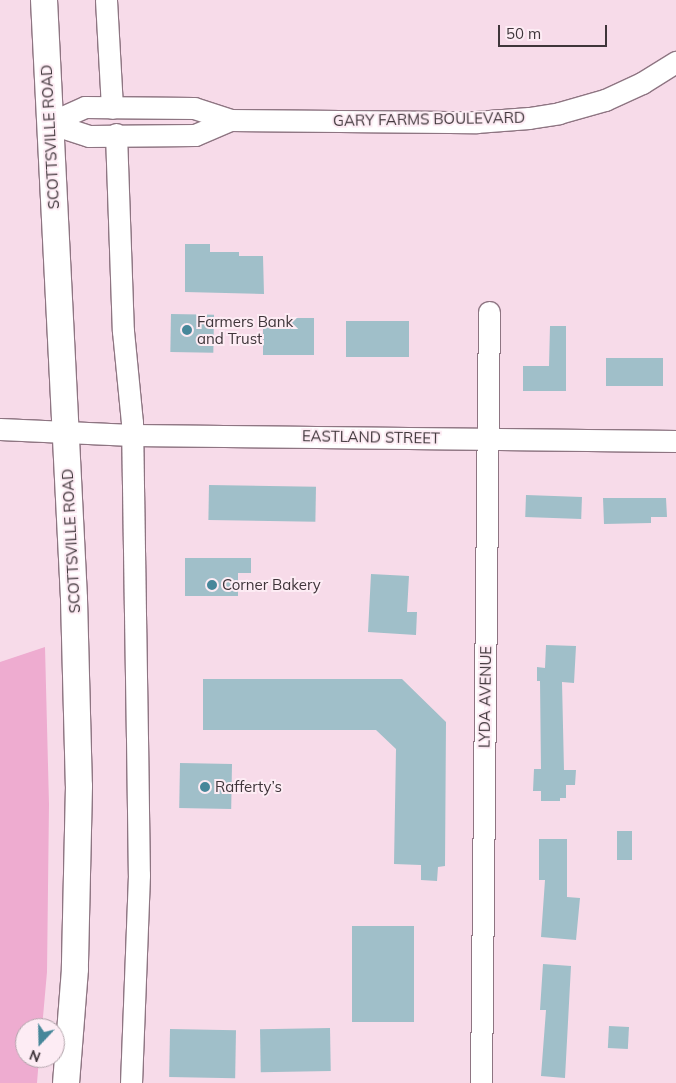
<!DOCTYPE html>
<meta charset="utf-8">
<style>
body{margin:0}
#map{position:relative;width:676px;height:1083px;overflow:hidden;background:#f7dbe9;font-family:Mulish,sans-serif}
div>[style]{position:absolute}
.green>*{inset:0;background:#eeacd0}
.building>*{inset:0;background:#a0bfc9;transform-origin:0 0}
.roads{filter:drop-shadow(1px 0 #8e7582) drop-shadow(-1px 0 #8e7582) drop-shadow(0 1px #8e7582) drop-shadow(0 -1px #8e7582)}
.minor>*{height:21px;margin:-10.5px;padding:0 10.5px;transform-origin:10.5px;border-radius:10.5px;background:#fff}
.major>*{height:26px;margin:-13px;padding:0 13px;transform-origin:13px;border-radius:13px;background:#fff}
.dots>*{width:14px;height:14px;translate:-50% -50%;box-sizing:border-box;border:2px solid #fdecf4;border-radius:50%}
span{translate:-50% -50%;white-space:nowrap;text-align:center;line-height:1.15;-webkit-text-stroke:4px #fdecf4;paint-order:stroke}
.street-label{font-size:15px;color:#3f353a}
.poi-label{font-size:15px;color:#3f353a}
.left{translate:0 -50%;text-align:left}
.north{position:absolute;left:15px;top:1018px;width:50px;height:50px;box-sizing:border-box;background:#fdecf4;border:1px solid #b1a3aa;border-radius:50%;rotate:201deg;font-size:14px;font-weight:700;line-height:20px;text-align:center;color:#3f353a}
.north::after{content:'';display:block;margin:auto;width:18px;height:22px;background:#47879a;clip-path:polygon(50% 0,100% 100%,50% 72%,0 100%)}
.scale{position:absolute;left:498px;top:25px;width:109px;height:22px;box-sizing:border-box;border:2px solid #3f353a;border-top:0;padding-left:6px;font-size:15px;line-height:18px;white-space:nowrap;color:#3f353a;-webkit-text-stroke:4px #fdecf4;paint-order:stroke}
</style>
<div id="map">
<div class="green">
<i style="clip-path:polygon(45px 647px,49px 804px,47px 972px,42px 1028px,25px 1028px,25px 1058px,39px 1058px,37px 1083px,0 1083px,0 662px)"></i>
</div>
<div class="building">
<i style="clip-path:polygon(185px 244px,210px 244px,210px 252px,239px 252px,239px 256px,263px 256px,264px 294px,185px 292px)"></i>
<i style="left:171px;top:314px;width:43px;height:38px;rotate:1deg"></i>
<i style="left:263px;top:318px;width:51px;height:37px"></i>
<i style="left:346px;top:321px;width:63px;height:36px"></i>
<i style="clip-path:polygon(550px 326px,566px 326px,566px 391px,523px 391px,523px 366px,549px 366px)"></i>
<i style="left:606px;top:358px;width:57px;height:28px"></i>
<i style="left:209px;top:485px;width:107px;height:35px;rotate:1deg"></i>
<i style="left:526px;top:495px;width:56px;height:22px;rotate:2deg"></i>
<i style="clip-path:polygon(603px 498px,666px 498px,667px 517px,651px 517px,651px 523px,604px 524px)"></i>
<i style="clip-path:polygon(185px 558px,251px 558px,251px 573px,238px 573px,238px 596px,185px 596px)"></i>
<i style="clip-path:polygon(371px 574px,409px 576px,407px 612px,417px 612px,416px 635px,368px 632px)"></i>
<i style="clip-path:polygon(546px 645px,576px 646px,574px 683px,562px 682px,564px 770px,576px 770px,575px 785px,566px 785px,566px 798px,560px 798px,560px 801px,541px 801px,541px 791px,533px 791px,534px 769px,541px 769px,540px 681px,537px 681px,537px 667px,545px 668px)"></i>
<i style="clip-path:polygon(203px 679px,402px 679px,446px 722px,445px 866px,438px 867px,437px 881px,421px 880px,421px 865px,394px 864px,396px 749px,376px 730px,203px 730px)"></i>
<i style="left:180px;top:763px;width:52px;height:45px;rotate:1deg"></i>
<i style="left:617px;top:831px;width:15px;height:29px"></i>
<i style="clip-path:polygon(539px 839px,567px 839px,567px 897px,580px 898px,576px 940px,541px 937px,545px 880px,539px 880px)"></i>
<i style="left:352px;top:926px;width:62px;height:96px"></i>
<i style="clip-path:polygon(543px 964px,571px 966px,565px 1078px,541px 1076px,546px 1010px,540px 1010px)"></i>
<i style="left:609px;top:1026px;width:20px;height:22px;rotate:3deg"></i>
<i style="left:330px;top:1028px;width:43px;height:70px;rotate:89deg"></i>
<i style="left:170px;top:1029px;width:66px;height:48px;rotate:1deg"></i>
</div>
<div class="roads">
<div class="minor">
<i style="left:106px;top:0;width:108px;rotate:86.8deg"></i>
<i style="left:49px;top:123px;width:39px;rotate:-24deg"></i>
<i style="left:85px;top:107px;width:109px;rotate:0.5deg"></i>
<i style="left:194px;top:108px;width:38px;rotate:18deg"></i>
<i style="left:230px;top:120px;width:246px;rotate:0.5deg"></i>
<i style="left:476px;top:122px;width:53px;rotate:-4.3deg"></i>
<i style="left:529px;top:118px;width:30px;rotate:-9deg"></i>
<i style="left:559px;top:113px;width:48px;rotate:-15.8deg"></i>
<i style="left:605px;top:100px;width:41px;rotate:-24.7deg"></i>
<i style="left:642px;top:83px;width:40px;rotate:-32deg"></i>
<i style="left:49px;top:123px;width:42px;rotate:18deg"></i>
<i style="left:89px;top:136px;width:106px;rotate:-0.5deg"></i>
<i style="left:195px;top:135px;width:38px;rotate:-23deg"></i>
<i style="left:116px;top:134px;width:197px;rotate:88deg"></i>
<i style="left:123px;top:331px;width:91px;rotate:84.4deg"></i>
<i style="left:132px;top:422px;width:316px;rotate:89.1deg"></i>
<i style="left:137px;top:738px;width:137px;rotate:89.2deg"></i>
<i style="left:139px;top:875px;width:208px;rotate:92.2deg"></i>
<i style="left:0;top:429px;width:132px;rotate:2.6deg"></i>
<i style="left:132px;top:435px;width:544px;rotate:0.63deg"></i>
<i style="left:481px;top:1083px;width:771px;rotate:-89.41deg"></i>
</div>
<div class="major">
<i style="left:44px;top:0;width:600px;rotate:87.13deg"></i>
<i style="left:74px;top:599px;width:187px;rotate:88.5deg"></i>
<i style="left:79px;top:786px;width:183px;rotate:91.3deg"></i>
<i style="left:75px;top:969px;width:114px;rotate:94.5deg"></i>
</div>
</div>
<div class="dots">
<i style="left:187px;top:330px;background:#47879a"></i>
<i style="left:212px;top:585px;background:#47879a"></i>
<i style="left:205px;top:787px;background:#47879a"></i>
</div>
<div class="street-label">
<span style="left:429px;top:119px;rotate:-1deg">GARY FARMS BOULEVARD</span>
<span style="left:50px;top:137px;rotate:-93deg">SCOTTSVILLE ROAD</span>
<span style="left:371px;top:437px;rotate:1deg">EASTLAND STREET</span>
<span style="left:71px;top:541px;rotate:-93deg">SCOTTSVILLE ROAD</span>
<span style="left:485px;top:697px;rotate:-89deg">LYDA AVENUE</span>
</div>
<div class="poi-label">
<span class="left" style="left:197px;top:330px">Farmers Bank<br>and Trust</span>
<span class="left" style="left:222px;top:585px">Corner Bakery</span>
<span class="left" style="left:215px;top:787px">Rafferty’s</span>
</div>
<div class="north">N</div>
<div class="scale">50 m</div>
</div>
